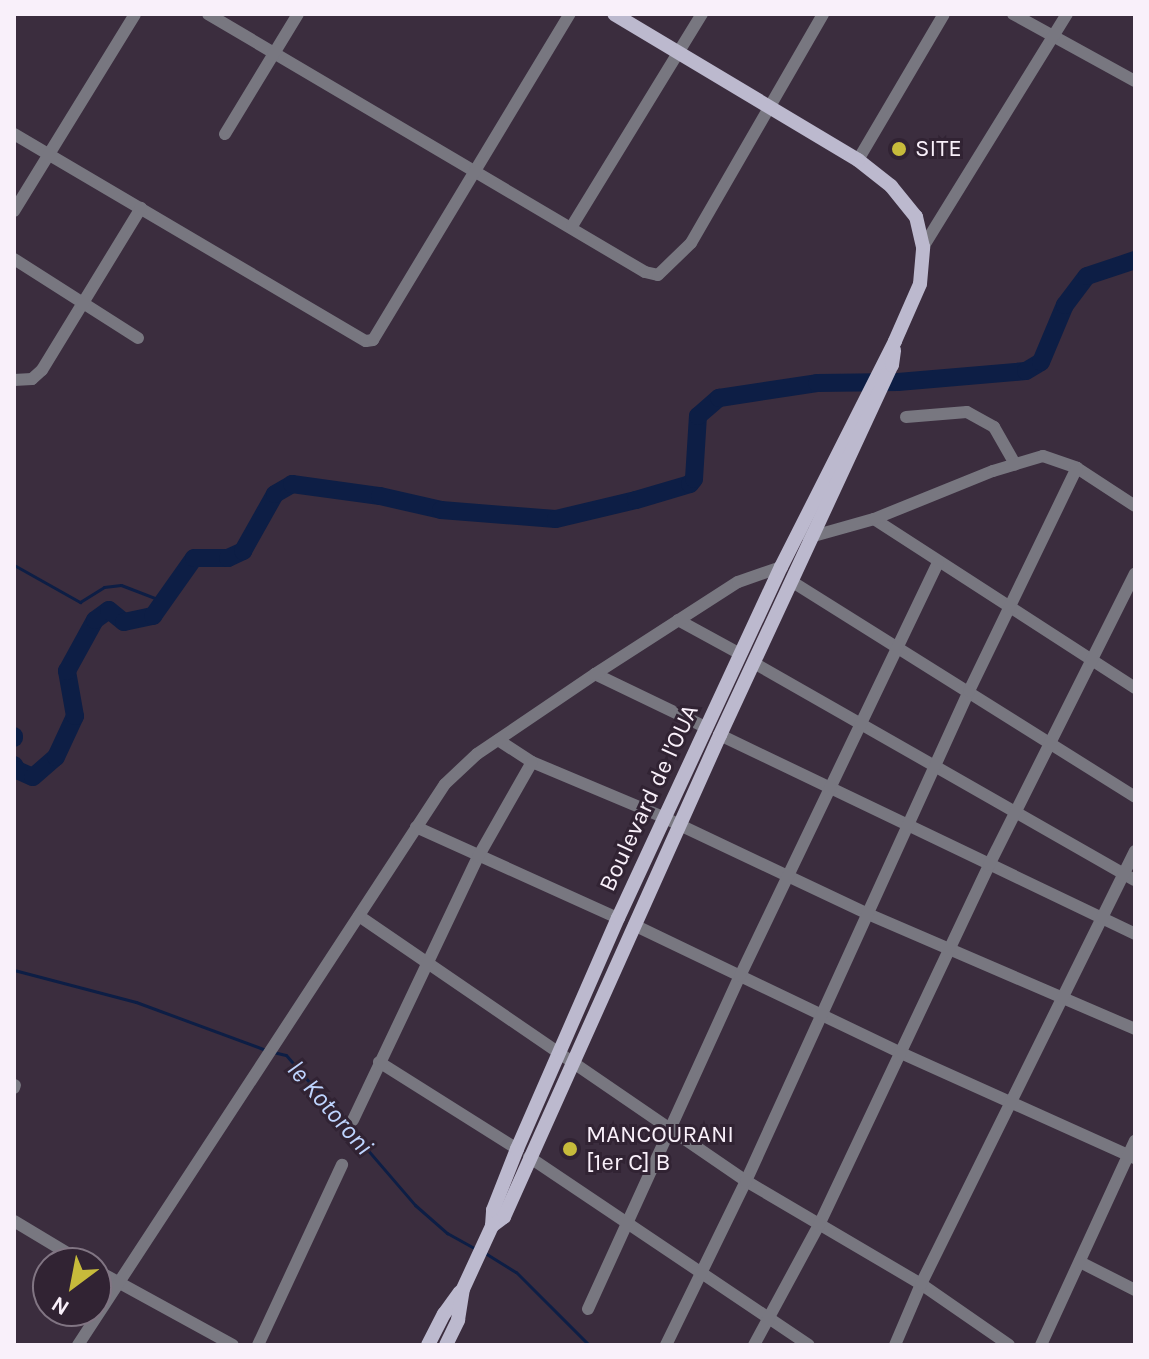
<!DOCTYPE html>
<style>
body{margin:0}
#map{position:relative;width:1149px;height:1359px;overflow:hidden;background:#3b2d3e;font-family:Karla,sans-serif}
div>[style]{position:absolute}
.stream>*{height:3px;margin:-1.5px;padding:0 1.5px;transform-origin:1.5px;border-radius:1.5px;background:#0d1e45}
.river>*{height:18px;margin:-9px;padding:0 9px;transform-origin:9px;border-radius:9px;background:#0d1e45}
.minor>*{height:12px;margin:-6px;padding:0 6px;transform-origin:6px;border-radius:6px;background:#787780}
.major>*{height:14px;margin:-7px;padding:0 7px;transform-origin:7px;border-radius:7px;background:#bcb9ce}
.dots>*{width:22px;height:22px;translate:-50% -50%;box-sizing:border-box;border:4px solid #312333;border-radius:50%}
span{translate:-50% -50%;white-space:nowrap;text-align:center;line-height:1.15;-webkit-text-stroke:6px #312333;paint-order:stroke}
.poi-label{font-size:24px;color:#f9f0fa}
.left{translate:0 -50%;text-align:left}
.street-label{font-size:24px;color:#f9f0fa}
.water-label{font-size:26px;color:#bed4fe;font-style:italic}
.frame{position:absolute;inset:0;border:16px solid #f9f0fa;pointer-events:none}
.north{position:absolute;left:32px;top:1247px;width:80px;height:80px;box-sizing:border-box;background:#312333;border:2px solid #817583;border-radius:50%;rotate:212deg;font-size:22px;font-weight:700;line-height:32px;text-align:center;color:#f9f0fa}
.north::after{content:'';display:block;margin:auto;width:28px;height:36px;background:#c7bb3b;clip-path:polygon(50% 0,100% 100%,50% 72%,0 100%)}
</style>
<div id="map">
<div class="stream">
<i style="left:14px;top:565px;width:76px;rotate:29.3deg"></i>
<i style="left:80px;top:602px;width:28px;rotate:-32deg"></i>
<i style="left:104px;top:587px;width:17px;rotate:-7deg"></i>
<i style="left:121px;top:585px;width:47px;rotate:21.1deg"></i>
<i style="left:14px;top:970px;width:126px;rotate:14.7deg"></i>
<i style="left:136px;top:1002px;width:139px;rotate:20.3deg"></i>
<i style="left:273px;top:1052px;width:13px;rotate:13deg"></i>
<i style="left:286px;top:1055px;width:198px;rotate:49.3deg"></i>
<i style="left:415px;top:1205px;width:43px;rotate:41.2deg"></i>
<i style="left:447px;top:1233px;width:35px;rotate:29deg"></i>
<i style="left:485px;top:1253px;width:36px;rotate:32deg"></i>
<i style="left:516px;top:1272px;width:103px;rotate:45deg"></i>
</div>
<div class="river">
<i style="left:14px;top:736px;width:2px;rotate:90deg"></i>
<i style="left:14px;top:765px;width:6px;rotate:59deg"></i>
<i style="left:17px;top:770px;width:17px;rotate:24deg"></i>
<i style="left:33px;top:777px;width:30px;rotate:-41deg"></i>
<i style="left:56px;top:757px;width:45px;rotate:-65.1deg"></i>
<i style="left:75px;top:716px;width:46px;rotate:-100.1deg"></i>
<i style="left:67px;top:671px;width:58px;rotate:-61.2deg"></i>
<i style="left:95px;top:620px;width:17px;rotate:-36deg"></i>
<i style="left:109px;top:610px;width:19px;rotate:39deg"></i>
<i style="left:124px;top:622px;width:30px;rotate:-12deg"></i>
<i style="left:153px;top:616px;width:71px;rotate:-54.7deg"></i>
<i style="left:194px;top:558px;width:34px"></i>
<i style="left:228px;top:558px;width:17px;rotate:-25deg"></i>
<i style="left:243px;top:551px;width:65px;rotate:-60.7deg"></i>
<i style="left:275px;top:494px;width:20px;rotate:-30deg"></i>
<i style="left:292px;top:484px;width:89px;rotate:7.8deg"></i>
<i style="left:380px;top:496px;width:63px;rotate:12.9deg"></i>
<i style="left:441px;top:510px;width:115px;rotate:4.5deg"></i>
<i style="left:556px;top:519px;width:82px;rotate:-13.4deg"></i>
<i style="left:636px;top:500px;width:56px;rotate:-16.5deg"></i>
<i style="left:690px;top:484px;width:6px;rotate:-51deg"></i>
<i style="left:694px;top:479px;width:63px;rotate:-86.4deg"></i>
<i style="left:698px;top:416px;width:28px;rotate:-41deg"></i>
<i style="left:719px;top:398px;width:99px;rotate:-8.7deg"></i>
<i style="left:817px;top:383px;width:81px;rotate:-0.7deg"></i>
<i style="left:898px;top:382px;width:128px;rotate:-4.9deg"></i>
<i style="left:1026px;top:371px;width:17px;rotate:-31deg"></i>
<i style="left:1041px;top:362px;width:62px;rotate:-67.2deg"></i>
<i style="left:1065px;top:305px;width:36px;rotate:-53deg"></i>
<i style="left:1087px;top:276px;width:51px;rotate:-18.4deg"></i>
</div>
<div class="minor">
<i style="left:208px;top:14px;width:507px;rotate:30.56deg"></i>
<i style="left:645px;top:272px;width:13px;rotate:13deg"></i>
<i style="left:658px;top:275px;width:46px;rotate:-44.1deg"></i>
<i style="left:691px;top:243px;width:264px;rotate:-60deg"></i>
<i style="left:1013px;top:14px;width:139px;rotate:28.8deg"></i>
<i style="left:14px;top:134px;width:408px;rotate:30.5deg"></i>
<i style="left:366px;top:341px;width:7px;rotate:-8deg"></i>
<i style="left:373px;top:340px;width:381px;rotate:-58.9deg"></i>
<i style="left:225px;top:134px;width:140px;rotate:-58.7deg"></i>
<i style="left:858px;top:160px;width:169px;rotate:-59.5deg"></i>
<i style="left:14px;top:211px;width:231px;rotate:-58.4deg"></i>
<i style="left:572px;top:226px;width:249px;rotate:-58.5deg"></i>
<i style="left:923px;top:247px;width:274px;rotate:-58.3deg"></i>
<i style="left:14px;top:259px;width:147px;rotate:32.5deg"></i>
<i style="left:14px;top:380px;width:18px;rotate:-3deg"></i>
<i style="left:32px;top:379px;width:13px;rotate:-42deg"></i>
<i style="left:42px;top:370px;width:190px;rotate:-58.6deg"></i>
<i style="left:906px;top:417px;width:61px;rotate:-4.7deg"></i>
<i style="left:967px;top:412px;width:31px;rotate:29deg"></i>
<i style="left:994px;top:427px;width:43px;rotate:60.4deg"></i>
<i style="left:874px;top:519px;width:311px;rotate:32.9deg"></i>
<i style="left:806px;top:535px;width:4px;rotate:27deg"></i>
<i style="left:810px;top:537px;width:66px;rotate:-15.7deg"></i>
<i style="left:874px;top:519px;width:128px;rotate:-22deg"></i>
<i style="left:993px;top:471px;width:52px;rotate:-16.7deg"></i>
<i style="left:1043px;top:456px;width:36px;rotate:19deg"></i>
<i style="left:1077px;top:468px;width:69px;rotate:33.2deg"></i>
<i style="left:791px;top:581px;width:406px;rotate:32.1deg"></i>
<i style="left:678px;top:620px;width:71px;rotate:28.7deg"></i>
<i style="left:754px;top:663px;width:438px;rotate:29.7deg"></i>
<i style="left:595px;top:674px;width:124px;rotate:25.7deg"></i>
<i style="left:720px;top:735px;width:460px;rotate:25.6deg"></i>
<i style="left:498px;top:740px;width:40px;rotate:32.9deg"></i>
<i style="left:532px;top:762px;width:144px;rotate:22.8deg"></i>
<i style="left:665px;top:818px;width:225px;rotate:25.3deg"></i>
<i style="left:868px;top:914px;width:291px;rotate:23.3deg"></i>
<i style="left:416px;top:827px;width:222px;rotate:24.3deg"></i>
<i style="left:359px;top:916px;width:469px;rotate:34.4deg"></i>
<i style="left:746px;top:1181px;width:203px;rotate:30.5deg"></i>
<i style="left:921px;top:1284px;width:107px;rotate:34.7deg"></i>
<i style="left:634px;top:925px;width:296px;rotate:25.6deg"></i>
<i style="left:901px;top:1053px;width:256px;rotate:24.2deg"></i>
<i style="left:379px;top:1062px;width:163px;rotate:32.2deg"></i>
<i style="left:14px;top:1088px;width:3px;rotate:-72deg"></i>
<i style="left:353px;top:1120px;width:291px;rotate:-64.6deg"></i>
<i style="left:478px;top:857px;width:109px;rotate:-60.4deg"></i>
<i style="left:529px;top:1157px;width:337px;rotate:33.9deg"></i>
<i style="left:14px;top:1221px;width:82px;rotate:31deg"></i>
<i style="left:1080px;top:1262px;width:62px;rotate:27deg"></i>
<i style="left:96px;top:1270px;width:156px;rotate:28.7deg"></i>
<i style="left:588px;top:1309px;width:366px;rotate:-65.5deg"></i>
<i style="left:740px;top:976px;width:458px;rotate:-64.4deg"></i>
<i style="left:78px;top:1345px;width:670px;rotate:-56.81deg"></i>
<i style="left:445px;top:784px;width:44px;rotate:-43.2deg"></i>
<i style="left:477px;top:754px;width:143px;rotate:-34.1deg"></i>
<i style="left:595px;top:674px;width:170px;rotate:-32.8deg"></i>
<i style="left:738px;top:582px;width:46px;rotate:-19.2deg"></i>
<i style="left:258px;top:1345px;width:199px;rotate:-65deg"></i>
<i style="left:666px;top:1345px;width:182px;rotate:-64deg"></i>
<i style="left:746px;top:1181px;width:538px;rotate:-65.53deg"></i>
<i style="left:969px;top:691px;width:248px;rotate:-64.2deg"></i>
<i style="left:754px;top:1345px;width:136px;rotate:-61.6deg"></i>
<i style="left:819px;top:1225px;width:398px;rotate:-64.7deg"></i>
<i style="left:989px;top:865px;width:326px;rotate:-63.4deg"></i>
<i style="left:895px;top:1345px;width:66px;rotate:-66.9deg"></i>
<i style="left:921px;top:1284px;width:483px;rotate:-63.7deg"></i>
<i style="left:1041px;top:1345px;width:225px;rotate:-65.3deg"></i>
</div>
<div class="major">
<i style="left:492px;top:1226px;width:16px;rotate:-86deg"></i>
<i style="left:493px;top:1210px;width:66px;rotate:-68.5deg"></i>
<i style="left:517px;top:1149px;width:252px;rotate:-66.4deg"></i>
<i style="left:618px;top:918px;width:387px;rotate:-65.1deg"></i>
<i style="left:781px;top:567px;width:253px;rotate:-63.2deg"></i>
<i style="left:895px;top:341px;width:62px;rotate:-66.3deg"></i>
<i style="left:920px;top:284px;width:37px;rotate:-85deg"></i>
<i style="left:923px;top:247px;width:31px;rotate:-103deg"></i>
<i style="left:916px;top:217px;width:40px;rotate:-129deg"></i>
<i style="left:891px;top:186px;width:42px;rotate:-141.8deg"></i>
<i style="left:858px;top:160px;width:284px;rotate:-149.1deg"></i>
<i style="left:428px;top:1345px;width:35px;rotate:-63deg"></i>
<i style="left:444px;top:1314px;width:27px;rotate:-54deg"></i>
<i style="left:446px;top:1345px;width:28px;rotate:-64deg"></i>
<i style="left:458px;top:1320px;width:31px;rotate:-81deg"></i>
<i style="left:463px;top:1289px;width:69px;rotate:-65.3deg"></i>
<i style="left:492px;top:1226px;width:15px;rotate:-37deg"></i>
<i style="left:504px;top:1217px;width:528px;rotate:-65.86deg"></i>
<i style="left:720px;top:735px;width:408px;rotate:-65.1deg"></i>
<i style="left:892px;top:365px;width:15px;rotate:-82deg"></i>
</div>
<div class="dots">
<i style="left:899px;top:149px;background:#c7bb3b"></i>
<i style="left:570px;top:1149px;background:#c7bb3b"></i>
</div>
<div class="poi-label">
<span class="left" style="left:915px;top:149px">SITE</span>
<span class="left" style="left:586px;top:1149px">MANCOURANI<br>[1er C] B</span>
</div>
<div class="street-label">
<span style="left:649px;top:798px;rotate:-65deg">Boulevard de l'OUA</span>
</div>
<div class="water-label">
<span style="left:330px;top:1108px;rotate:49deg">le Kotoroni</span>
</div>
<div class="frame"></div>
<div class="north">N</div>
</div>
